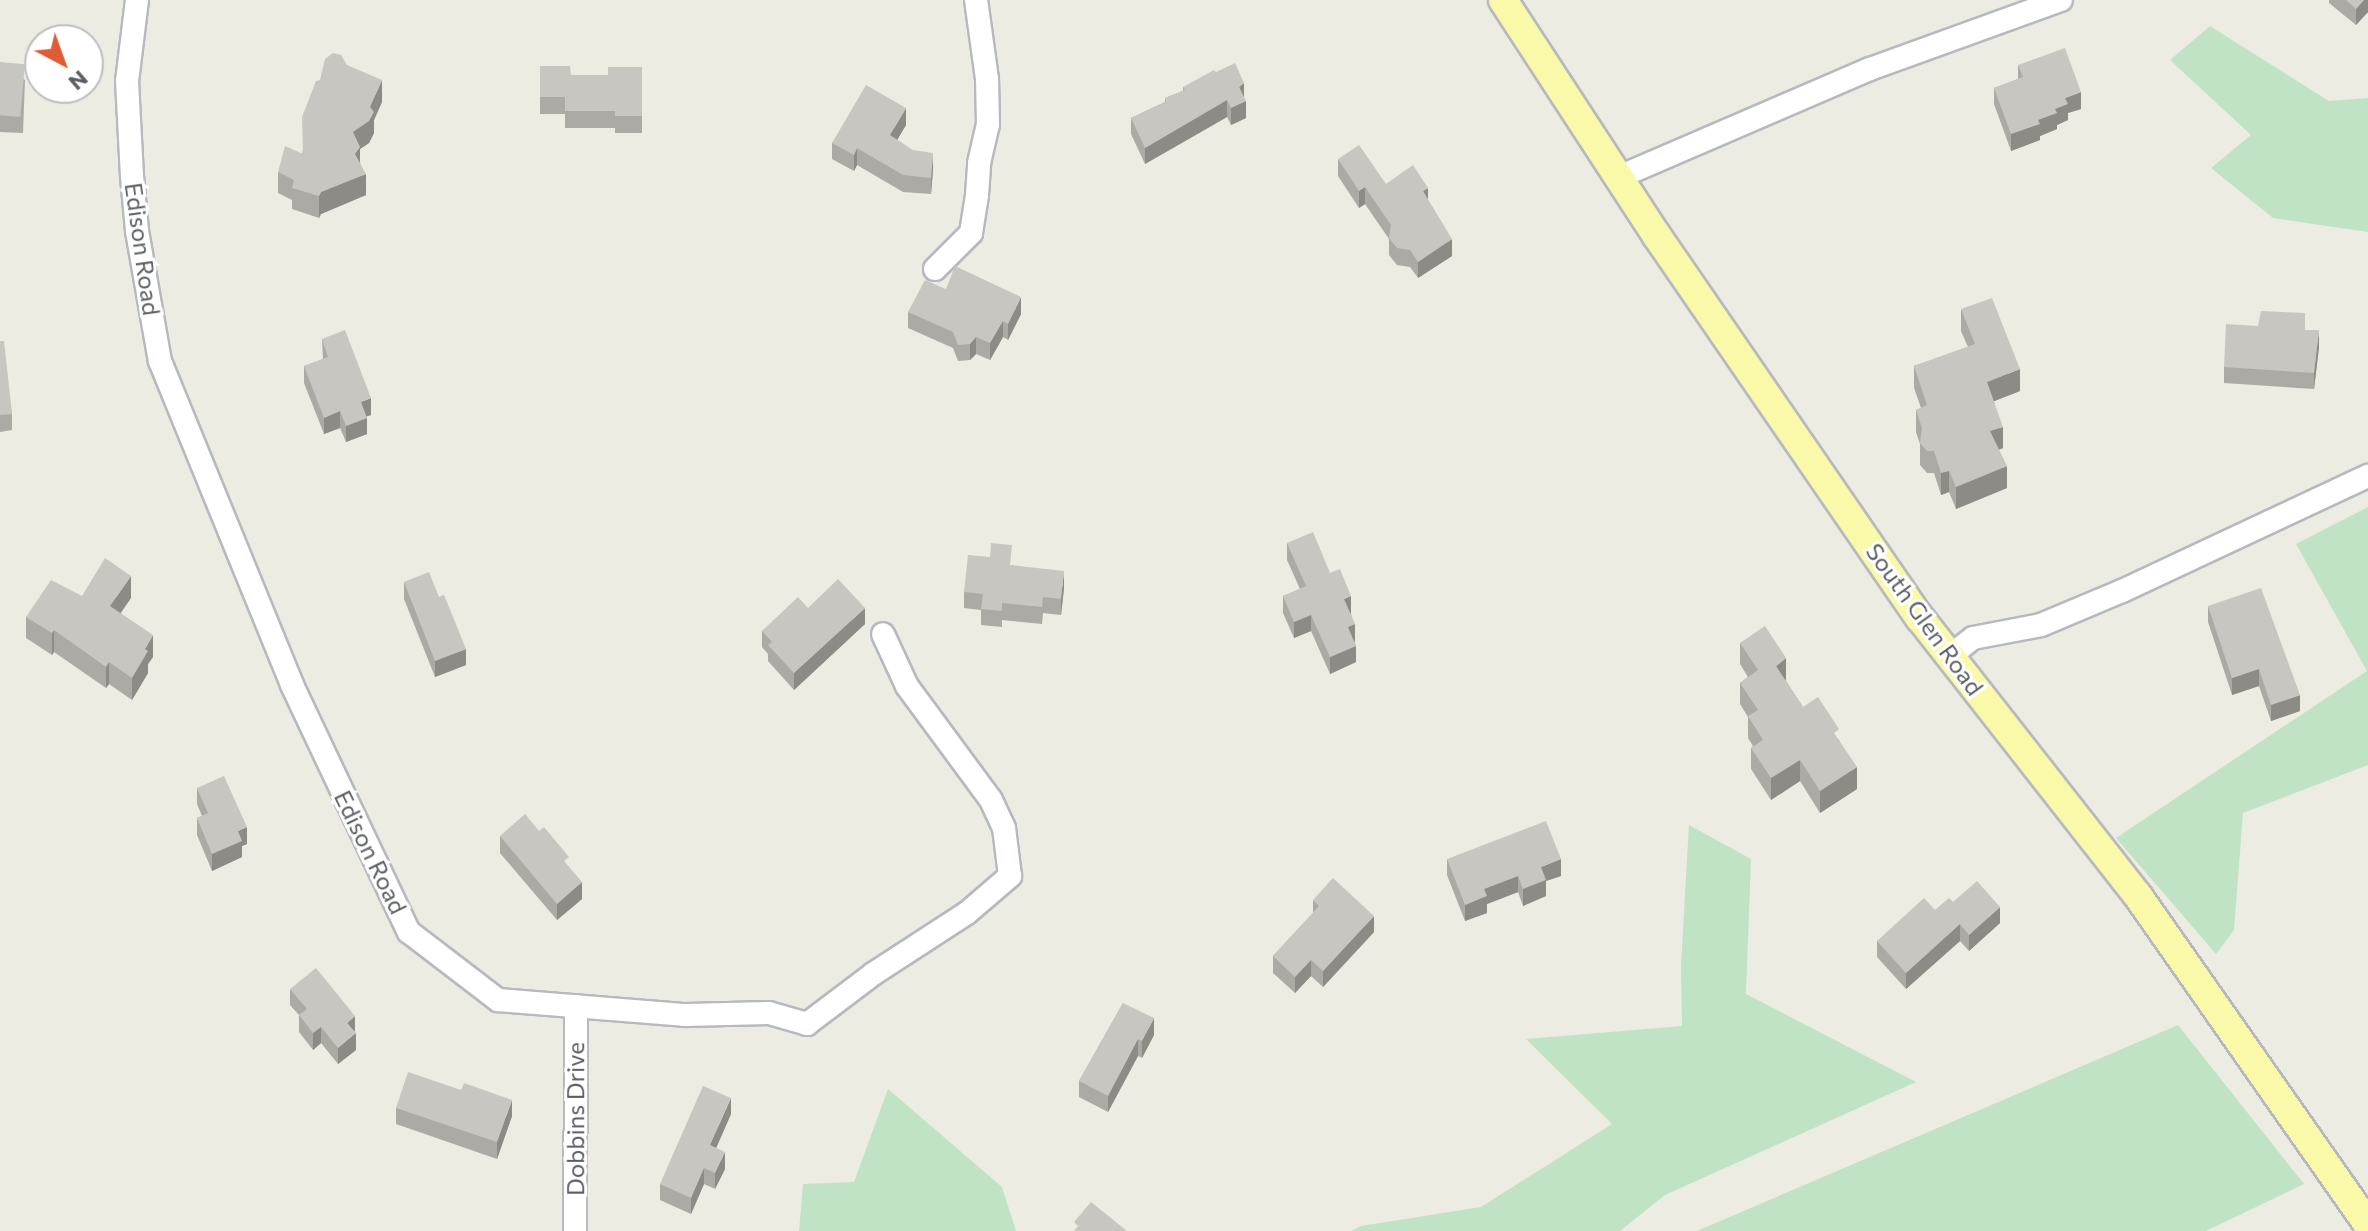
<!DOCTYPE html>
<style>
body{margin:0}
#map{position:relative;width:2368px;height:1231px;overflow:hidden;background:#ecece2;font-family:Commissioner,sans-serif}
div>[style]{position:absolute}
.green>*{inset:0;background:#c0e3c5}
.roads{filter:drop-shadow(2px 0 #b7b9be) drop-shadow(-2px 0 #b7b9be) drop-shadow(0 2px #b7b9be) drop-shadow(0 -2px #b7b9be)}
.minor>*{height:22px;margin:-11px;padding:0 11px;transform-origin:11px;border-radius:11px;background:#fff}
.major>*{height:28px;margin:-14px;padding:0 14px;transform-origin:14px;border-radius:14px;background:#faf9aa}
.wall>*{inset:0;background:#acaaa5}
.shaded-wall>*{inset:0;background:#8c8b86}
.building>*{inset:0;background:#c8c6c0;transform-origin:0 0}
span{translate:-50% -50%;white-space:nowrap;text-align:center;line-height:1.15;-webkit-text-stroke:6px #fff;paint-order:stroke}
.street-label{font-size:24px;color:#5a5d62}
.north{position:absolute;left:24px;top:24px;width:80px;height:80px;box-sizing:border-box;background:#fff;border:2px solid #bdbec0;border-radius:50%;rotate:139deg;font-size:22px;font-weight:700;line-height:32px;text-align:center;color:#5a5d62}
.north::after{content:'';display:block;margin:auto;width:28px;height:36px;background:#de5c36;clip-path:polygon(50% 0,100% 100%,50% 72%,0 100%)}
</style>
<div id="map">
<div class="green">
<i style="clip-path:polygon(2210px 26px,2329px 101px,2368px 98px,2368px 232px,2273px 218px,2211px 168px,2251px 135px,2170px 60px)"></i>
<i style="clip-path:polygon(2368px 507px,2368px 765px,2243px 813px,2234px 930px,2216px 954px,2116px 838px,2367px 671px,2296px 544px)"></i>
<i style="clip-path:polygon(1689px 825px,1751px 859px,1746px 994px,1916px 1082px,1665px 1195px,1620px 1231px,1351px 1231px,1361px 1226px,1481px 1207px,1612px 1124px,1526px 1039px,1682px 1026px,1681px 965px)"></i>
<i style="clip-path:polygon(2178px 1025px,2304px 1184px,2206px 1231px,1697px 1231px)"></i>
<i style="clip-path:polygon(888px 1089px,1002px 1187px,1016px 1231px,799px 1231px,803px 1184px,854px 1182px)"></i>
</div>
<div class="roads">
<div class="minor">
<i style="left:137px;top:0;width:82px;rotate:97deg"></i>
<i style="left:127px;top:81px;width:95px;rotate:87deg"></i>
<i style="left:132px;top:176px;width:55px;rotate:84.8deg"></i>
<i style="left:137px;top:231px;width:132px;rotate:80deg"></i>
<i style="left:160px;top:361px;width:350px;rotate:67.8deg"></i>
<i style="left:292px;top:685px;width:273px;rotate:64.7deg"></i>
<i style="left:409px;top:932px;width:112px;rotate:37.4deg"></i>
<i style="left:498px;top:1000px;width:189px;rotate:4.6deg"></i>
<i style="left:686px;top:1015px;width:83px;rotate:-1.4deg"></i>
<i style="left:769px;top:1013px;width:40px;rotate:16deg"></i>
<i style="left:807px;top:1024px;width:83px;rotate:-37.1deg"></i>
<i style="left:873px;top:974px;width:112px;rotate:-33deg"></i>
<i style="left:967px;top:913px;width:57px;rotate:-40.7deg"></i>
<i style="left:1010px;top:876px;width:48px;rotate:-97.1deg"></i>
<i style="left:1004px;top:828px;width:31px;rotate:-115deg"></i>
<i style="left:991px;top:800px;width:142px;rotate:-126.4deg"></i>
<i style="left:907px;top:686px;width:57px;rotate:-114.8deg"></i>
<i style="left:1619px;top:177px;width:273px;rotate:-23.3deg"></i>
<i style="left:1870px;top:69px;width:203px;rotate:-19.9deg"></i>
<i style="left:935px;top:269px;width:51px;rotate:-45deg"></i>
<i style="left:971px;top:233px;width:38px;rotate:-81deg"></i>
<i style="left:977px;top:195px;width:32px;rotate:-86deg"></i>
<i style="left:979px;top:163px;width:39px;rotate:-77deg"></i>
<i style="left:988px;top:125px;width:46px;rotate:-91.2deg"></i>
<i style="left:987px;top:79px;width:80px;rotate:-97.9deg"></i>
<i style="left:1950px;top:656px;width:29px;rotate:-38deg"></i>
<i style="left:1973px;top:638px;width:69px;rotate:-10.8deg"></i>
<i style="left:2041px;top:625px;width:88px;rotate:-22.8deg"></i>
<i style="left:2122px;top:591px;width:272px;rotate:-25.1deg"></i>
<i style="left:575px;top:1231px;width:225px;rotate:-89.7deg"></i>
</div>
<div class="major">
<i style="left:1503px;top:0;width:282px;rotate:56.9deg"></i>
<i style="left:1657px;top:236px;width:464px;rotate:55.5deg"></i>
<i style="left:1920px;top:618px;width:353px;rotate:51.9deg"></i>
<i style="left:2138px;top:896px;width:401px;rotate:55deg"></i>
</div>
</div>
<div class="wall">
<i style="clip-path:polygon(2329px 0,2368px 0,2368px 12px,2356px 25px,2329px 3px)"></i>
<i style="clip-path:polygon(0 62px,25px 80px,23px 133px,0 132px)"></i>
<i style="clip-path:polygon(347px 65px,382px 102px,374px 120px,374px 133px,369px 143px,360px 149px,360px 162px,366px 195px,321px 214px,319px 218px,292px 209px,292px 200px,278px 193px,278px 172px,302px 154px,320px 80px)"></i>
<i style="clip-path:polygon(2018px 65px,2081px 109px,2068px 113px,2068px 120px,2057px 125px,2057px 129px,2040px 136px,2040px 140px,2011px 151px,1994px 104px,1994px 88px,2018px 79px)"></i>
<i style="clip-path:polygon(540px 66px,571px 75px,608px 75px,642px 67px,642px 133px,615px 133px,615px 128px,565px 128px,565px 114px,540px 114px)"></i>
<i style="clip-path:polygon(1183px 87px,1244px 99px,1246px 118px,1231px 125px,1227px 117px,1145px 164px,1131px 134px,1131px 118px,1165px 102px,1165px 98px,1183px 91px)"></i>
<i style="clip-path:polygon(906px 125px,897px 140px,933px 169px,931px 194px,903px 192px,857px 165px,854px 171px,832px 159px,832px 143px)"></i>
<i style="clip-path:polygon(1338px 159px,1386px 184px,1428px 200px,1452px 256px,1418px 278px,1410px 267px,1397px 265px,1389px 255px,1389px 239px,1365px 204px,1359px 208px,1338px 176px)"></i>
<i style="clip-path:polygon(946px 289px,1021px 314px,1008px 340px,1003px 337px,990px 360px,976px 354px,970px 360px,958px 361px,953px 348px,908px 328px,908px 312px)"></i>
<i style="clip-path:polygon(1961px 309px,2020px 391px,1994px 401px,2003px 448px,1999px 450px,2007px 488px,1956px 509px,1949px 492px,1941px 495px,1934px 473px,1927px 473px,1920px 465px,1920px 444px,1916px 432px,1916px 410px,1921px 408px,1914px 388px,1914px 366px,1968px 347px,1961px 331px)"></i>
<i style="clip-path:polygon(2258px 326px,2305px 330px,2319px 347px,2314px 389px,2224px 383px,2224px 367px)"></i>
<i style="clip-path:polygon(322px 339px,371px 415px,367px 416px,367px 434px,346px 442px,340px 428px,324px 434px,304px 383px,304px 366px,323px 359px)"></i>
<i style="clip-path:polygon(0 341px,12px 414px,12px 430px,0 432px)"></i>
<i style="clip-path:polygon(1287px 543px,1330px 573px,1351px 613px,1355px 641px,1356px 662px,1330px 674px,1311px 631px,1294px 638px,1283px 613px,1283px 596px,1300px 589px,1287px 560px)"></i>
<i style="clip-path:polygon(1012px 565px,1064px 588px,1061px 615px,1043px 613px,1042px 624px,1002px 620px,1002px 627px,981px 625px,981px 610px,964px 608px,964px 592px)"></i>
<i style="clip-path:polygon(404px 582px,466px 665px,435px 677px,404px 599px)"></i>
<i style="clip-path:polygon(82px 596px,131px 598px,121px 613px,153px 657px,148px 664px,148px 673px,132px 700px,109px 684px,106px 688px,54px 652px,52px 655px,26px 638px,26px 617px)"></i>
<i style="clip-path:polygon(2208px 606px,2300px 711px,2271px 721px,2259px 686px,2232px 695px,2208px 622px)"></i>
<i style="clip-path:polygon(808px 608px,865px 624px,794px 690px,768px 661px,768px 654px,762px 647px,762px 631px)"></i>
<i style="clip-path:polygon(1740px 643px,1786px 680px,1786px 681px,1803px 707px,1839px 740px,1857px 789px,1820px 813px,1800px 781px,1771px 800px,1751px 769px,1751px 748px,1753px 746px,1748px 738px,1748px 717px,1740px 704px,1740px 683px,1748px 677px,1740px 664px)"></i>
<i style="clip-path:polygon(197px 788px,247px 844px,242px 846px,242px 857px,212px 871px,197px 835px,197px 818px,202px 816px,197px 804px)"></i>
<i style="clip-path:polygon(500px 836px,569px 867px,582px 899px,557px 920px,500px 853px)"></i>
<i style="clip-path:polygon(1447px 859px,1561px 876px,1546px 881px,1546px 896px,1523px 906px,1518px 892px,1487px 904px,1487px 913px,1465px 921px,1447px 875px)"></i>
<i style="clip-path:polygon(1313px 900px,1374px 932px,1323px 987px,1311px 976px,1295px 993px,1273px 973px,1273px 956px,1313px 913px)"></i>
<i style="clip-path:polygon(1953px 902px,2000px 923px,1969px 951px,1960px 941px,1906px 989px,1877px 957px,1877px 941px,1935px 910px)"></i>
<i style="clip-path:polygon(290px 989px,355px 1032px,356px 1050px,338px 1064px,321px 1043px,313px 1050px,299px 1032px,299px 1015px,290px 1005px)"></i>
<i style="clip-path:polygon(1123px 1003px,1154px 1035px,1142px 1058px,1138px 1056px,1108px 1112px,1079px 1097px,1079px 1081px)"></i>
<i style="clip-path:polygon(396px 1108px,512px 1116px,497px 1159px,396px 1124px)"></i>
<i style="clip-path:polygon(731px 1114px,716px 1148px,725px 1169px,715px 1189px,704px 1184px,691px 1214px,660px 1200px,660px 1184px)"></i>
</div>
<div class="shaded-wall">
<i style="clip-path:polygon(2364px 0,2368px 0,2368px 12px,2356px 25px,2356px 9px)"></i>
<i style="clip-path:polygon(382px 80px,382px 102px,374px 120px,374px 133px,369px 143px,360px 149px,360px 168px,355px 154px,353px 132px,370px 107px)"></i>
<i style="clip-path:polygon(1244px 83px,1244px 100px,1239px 87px)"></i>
<i style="clip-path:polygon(2081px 92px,2081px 109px,2068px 113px,2068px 120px,2057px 125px,2057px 129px,2040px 136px,2040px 140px,2011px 151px,2011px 134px,2038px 120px,2055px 109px,2065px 98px)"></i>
<i style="clip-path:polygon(1227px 100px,1227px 117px,1145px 164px,1145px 148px)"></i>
<i style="clip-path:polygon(1246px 101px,1246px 118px,1231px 125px,1231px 108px)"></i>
<i style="clip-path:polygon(906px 108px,906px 125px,890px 152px,890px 135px)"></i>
<i style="clip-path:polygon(857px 148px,857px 165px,854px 171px,854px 155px)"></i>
<i style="clip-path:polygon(933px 153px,933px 169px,931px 194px,931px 178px)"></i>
<i style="clip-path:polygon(366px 174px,366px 195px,321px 214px,319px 218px,319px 196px,321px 192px)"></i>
<i style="clip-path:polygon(1365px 187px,1365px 204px,1359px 208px,1359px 191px)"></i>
<i style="clip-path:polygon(1428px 188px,1428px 204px,1423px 191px)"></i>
<i style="clip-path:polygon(1452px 239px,1452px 256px,1418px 278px,1418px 262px)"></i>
<i style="clip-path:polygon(1021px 297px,1021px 314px,1008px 340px,1008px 324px)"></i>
<i style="clip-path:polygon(1003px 321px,1003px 337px,990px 360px,990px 343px)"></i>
<i style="clip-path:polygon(2319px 330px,2319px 347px,2314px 389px,2314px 373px)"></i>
<i style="clip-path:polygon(976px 337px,976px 354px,970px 360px,970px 344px)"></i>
<i style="clip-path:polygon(2020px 369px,2020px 391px,1987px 404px,1987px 382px)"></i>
<i style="clip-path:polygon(371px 398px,371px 415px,361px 418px,361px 402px)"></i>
<i style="clip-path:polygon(340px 411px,340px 428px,324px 434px,324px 418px)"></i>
<i style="clip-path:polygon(367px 418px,367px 434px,346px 442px,346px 426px)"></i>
<i style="clip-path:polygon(2003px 427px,2003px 448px,1990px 452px,1990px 431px)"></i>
<i style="clip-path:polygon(2007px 466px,2007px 488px,1956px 509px,1956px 487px)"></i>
<i style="clip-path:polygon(1949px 471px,1949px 492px,1941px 495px,1941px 473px)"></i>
<i style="clip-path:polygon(1064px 571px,1064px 588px,1061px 615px,1061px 599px)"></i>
<i style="clip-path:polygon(131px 576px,131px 598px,110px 627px,110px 606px)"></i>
<i style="clip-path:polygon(1351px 596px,1351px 613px,1344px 616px,1344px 599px)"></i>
<i style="clip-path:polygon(865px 608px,865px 624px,794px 690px,794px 673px)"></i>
<i style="clip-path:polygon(1311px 615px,1311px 631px,1294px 638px,1294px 622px)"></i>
<i style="clip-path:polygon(1355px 624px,1355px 641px,1348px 644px,1348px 627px)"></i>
<i style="clip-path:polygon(54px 630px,54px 652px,52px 655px,52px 633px)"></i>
<i style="clip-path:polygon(153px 635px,153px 657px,148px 664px,148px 673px,132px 700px,132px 678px,145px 649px)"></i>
<i style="clip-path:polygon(1356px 646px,1356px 662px,1330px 674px,1330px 657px)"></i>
<i style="clip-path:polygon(466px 649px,466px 665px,435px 677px,435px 661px)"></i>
<i style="clip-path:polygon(1786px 658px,1786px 680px,1776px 687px,1776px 666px)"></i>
<i style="clip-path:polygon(109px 662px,109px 684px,106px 688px,106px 667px)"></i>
<i style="clip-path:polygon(2259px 669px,2259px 686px,2232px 695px,2232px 678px)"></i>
<i style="clip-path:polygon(2300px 695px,2300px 711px,2271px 721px,2271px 705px)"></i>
<i style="clip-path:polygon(1800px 760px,1800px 781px,1771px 800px,1771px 778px)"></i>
<i style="clip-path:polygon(1857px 767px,1857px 789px,1820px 813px,1820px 791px)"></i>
<i style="clip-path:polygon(247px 827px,247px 844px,242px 846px,242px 857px,212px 871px,212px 854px,238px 831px)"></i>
<i style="clip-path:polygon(1561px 859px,1561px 876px,1546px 881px,1546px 896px,1523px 906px,1523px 889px,1541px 867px)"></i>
<i style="clip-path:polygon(1518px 876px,1518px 892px,1487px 904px,1487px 913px,1465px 921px,1465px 905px,1484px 889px)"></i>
<i style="clip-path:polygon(582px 882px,582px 899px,557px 920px,557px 904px)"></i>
<i style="clip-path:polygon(2000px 907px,2000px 923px,1969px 951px,1969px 935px)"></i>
<i style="clip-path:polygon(1374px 916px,1374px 932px,1323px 987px,1323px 971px)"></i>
<i style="clip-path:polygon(1960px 924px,1960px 941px,1906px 989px,1906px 973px)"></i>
<i style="clip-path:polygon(1311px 960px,1311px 976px,1295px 993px,1295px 977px)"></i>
<i style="clip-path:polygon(355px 1016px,355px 1033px,347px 1023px)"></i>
<i style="clip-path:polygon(1154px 1018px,1154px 1035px,1142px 1058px,1142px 1041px)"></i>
<i style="clip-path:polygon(321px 1027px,321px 1043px,313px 1050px,313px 1033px)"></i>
<i style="clip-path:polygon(356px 1033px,356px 1050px,338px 1064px,338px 1048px)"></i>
<i style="clip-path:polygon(1138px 1039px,1138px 1056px,1108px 1112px,1108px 1096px)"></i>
<i style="clip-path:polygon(731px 1098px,731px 1114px,710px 1162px,710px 1145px)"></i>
<i style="clip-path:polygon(512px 1100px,512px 1116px,497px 1159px,497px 1142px)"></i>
<i style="clip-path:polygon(725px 1152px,725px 1169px,715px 1189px,715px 1173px)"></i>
<i style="clip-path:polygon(704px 1168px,704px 1184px,691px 1214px,691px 1198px)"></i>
</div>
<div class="building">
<i style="clip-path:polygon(2346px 0,2364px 0,2356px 9px)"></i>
<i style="clip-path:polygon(2065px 48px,2081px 92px,2065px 98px,2068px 104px,2055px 109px,2057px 113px,2038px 120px,2040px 124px,2011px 134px,1994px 88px,2023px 77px,2018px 65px)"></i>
<i style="clip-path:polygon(333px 53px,341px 55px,347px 65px,382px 80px,370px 107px,374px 112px,369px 121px,353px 132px,360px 147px,355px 154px,366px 174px,321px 192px,319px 196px,292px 188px,294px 180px,278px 172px,285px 146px,303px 154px,302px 117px,316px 81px,320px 80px,325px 59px)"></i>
<i style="left:0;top:62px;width:25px;height:53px;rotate:5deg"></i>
<i style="clip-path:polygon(1235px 63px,1244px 83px,1239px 87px,1246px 101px,1231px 108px,1227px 100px,1145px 148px,1131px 118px,1166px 102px,1165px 98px,1185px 90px,1183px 87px,1214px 70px,1216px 72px)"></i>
<i style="clip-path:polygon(540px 66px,570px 66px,571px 75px,608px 75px,608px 67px,642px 67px,642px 116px,615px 116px,615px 111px,565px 111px,565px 97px,540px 97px)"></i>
<i style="clip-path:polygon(866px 85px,906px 108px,890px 135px,913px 150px,933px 153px,931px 178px,903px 175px,857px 148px,854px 155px,832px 143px)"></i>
<i style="clip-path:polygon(1359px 145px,1386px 184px,1413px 165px,1428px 188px,1423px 191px,1452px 239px,1418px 262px,1410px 250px,1397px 248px,1389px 238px,1391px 225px,1365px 187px,1359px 191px,1338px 159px)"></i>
<i style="clip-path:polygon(955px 266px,1021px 297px,1008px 324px,1003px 321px,990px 343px,976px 337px,970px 344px,958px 345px,953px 332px,908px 312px,925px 280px,946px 289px)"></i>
<i style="clip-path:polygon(1992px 298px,2020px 369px,1987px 382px,2003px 427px,1990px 431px,2007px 466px,1956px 487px,1949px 471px,1941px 473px,1934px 451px,1927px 451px,1920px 443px,1922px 428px,1916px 410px,1927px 405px,1914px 366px,1975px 344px,1961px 309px)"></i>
<i style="clip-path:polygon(2261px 311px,2305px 313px,2305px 330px,2319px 330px,2314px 373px,2224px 367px,2226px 324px,2258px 326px)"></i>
<i style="clip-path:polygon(345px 330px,371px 398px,361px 402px,367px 418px,346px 426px,340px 411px,324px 418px,304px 366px,328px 357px,322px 339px)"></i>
<i style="clip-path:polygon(0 341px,4px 341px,12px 414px,0 415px)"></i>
<i style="clip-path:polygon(1313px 532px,1330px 573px,1340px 569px,1351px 596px,1344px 599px,1355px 624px,1348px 627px,1356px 646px,1330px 657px,1311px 615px,1294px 622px,1283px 596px,1306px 586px,1287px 543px)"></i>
<i style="clip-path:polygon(991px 543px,1012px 545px,1010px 565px,1064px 571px,1061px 599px,1043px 597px,1042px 607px,1002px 603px,1002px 611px,981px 609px,983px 594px,964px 592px,968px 555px,990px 557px)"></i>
<i style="clip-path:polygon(105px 558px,131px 576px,110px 606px,153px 635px,145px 649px,148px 651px,132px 678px,109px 662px,106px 667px,54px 630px,52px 633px,26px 617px,51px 580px,82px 596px)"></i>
<i style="clip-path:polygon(429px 572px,439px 597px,444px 595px,466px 649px,435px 661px,404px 582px)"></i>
<i style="clip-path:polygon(838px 579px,865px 608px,794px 673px,768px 645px,772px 642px,762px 631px,798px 597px,808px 608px)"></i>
<i style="clip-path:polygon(2261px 588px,2300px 695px,2271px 705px,2259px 669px,2232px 678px,2208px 606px)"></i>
<i style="clip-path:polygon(1765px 626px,1786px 658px,1776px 666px,1803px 707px,1818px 697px,1839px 729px,1834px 733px,1857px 767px,1820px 791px,1800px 760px,1771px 778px,1751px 748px,1763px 740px,1748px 716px,1758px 710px,1740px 683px,1758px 670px,1740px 643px)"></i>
<i style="clip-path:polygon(224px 776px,247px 827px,238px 831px,242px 841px,212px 854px,197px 818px,208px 813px,197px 788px)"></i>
<i style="clip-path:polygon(525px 814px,539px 831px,544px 827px,569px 857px,564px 861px,582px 882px,557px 904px,500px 836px)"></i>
<i style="clip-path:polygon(1546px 821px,1561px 859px,1541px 867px,1546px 880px,1523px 889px,1518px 876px,1484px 889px,1487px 896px,1465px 905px,1447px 859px)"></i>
<i style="clip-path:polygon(1333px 878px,1374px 916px,1323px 971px,1311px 960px,1295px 977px,1273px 956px,1319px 906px,1313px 900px)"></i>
<i style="clip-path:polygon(1977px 881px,2000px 907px,1969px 935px,1960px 924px,1906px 973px,1877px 941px,1924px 898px,1935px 910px,1949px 898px,1953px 902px)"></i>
<i style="clip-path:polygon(316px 968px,355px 1016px,347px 1023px,356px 1033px,338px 1048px,321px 1027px,313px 1033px,299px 1015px,307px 1009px,290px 989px)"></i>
<i style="clip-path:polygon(1123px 1003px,1154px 1018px,1142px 1041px,1138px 1039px,1108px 1096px,1079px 1081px)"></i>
<i style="clip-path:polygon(408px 1072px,461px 1090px,464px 1083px,512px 1100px,497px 1142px,396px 1108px)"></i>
<i style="clip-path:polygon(703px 1086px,731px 1098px,710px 1145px,725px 1152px,715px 1173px,704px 1168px,691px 1198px,660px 1184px)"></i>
<i style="clip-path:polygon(1091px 1202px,1127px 1231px,1074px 1231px,1078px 1226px,1074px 1222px)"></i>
</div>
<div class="street-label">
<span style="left:143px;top:249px;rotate:82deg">Edison Road</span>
<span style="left:1925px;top:619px;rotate:54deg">South Glen Road</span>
<span style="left:371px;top:852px;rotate:64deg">Edison Road</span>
<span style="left:575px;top:1119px;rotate:-90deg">Dobbins Drive</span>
</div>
<div class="north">N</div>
</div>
